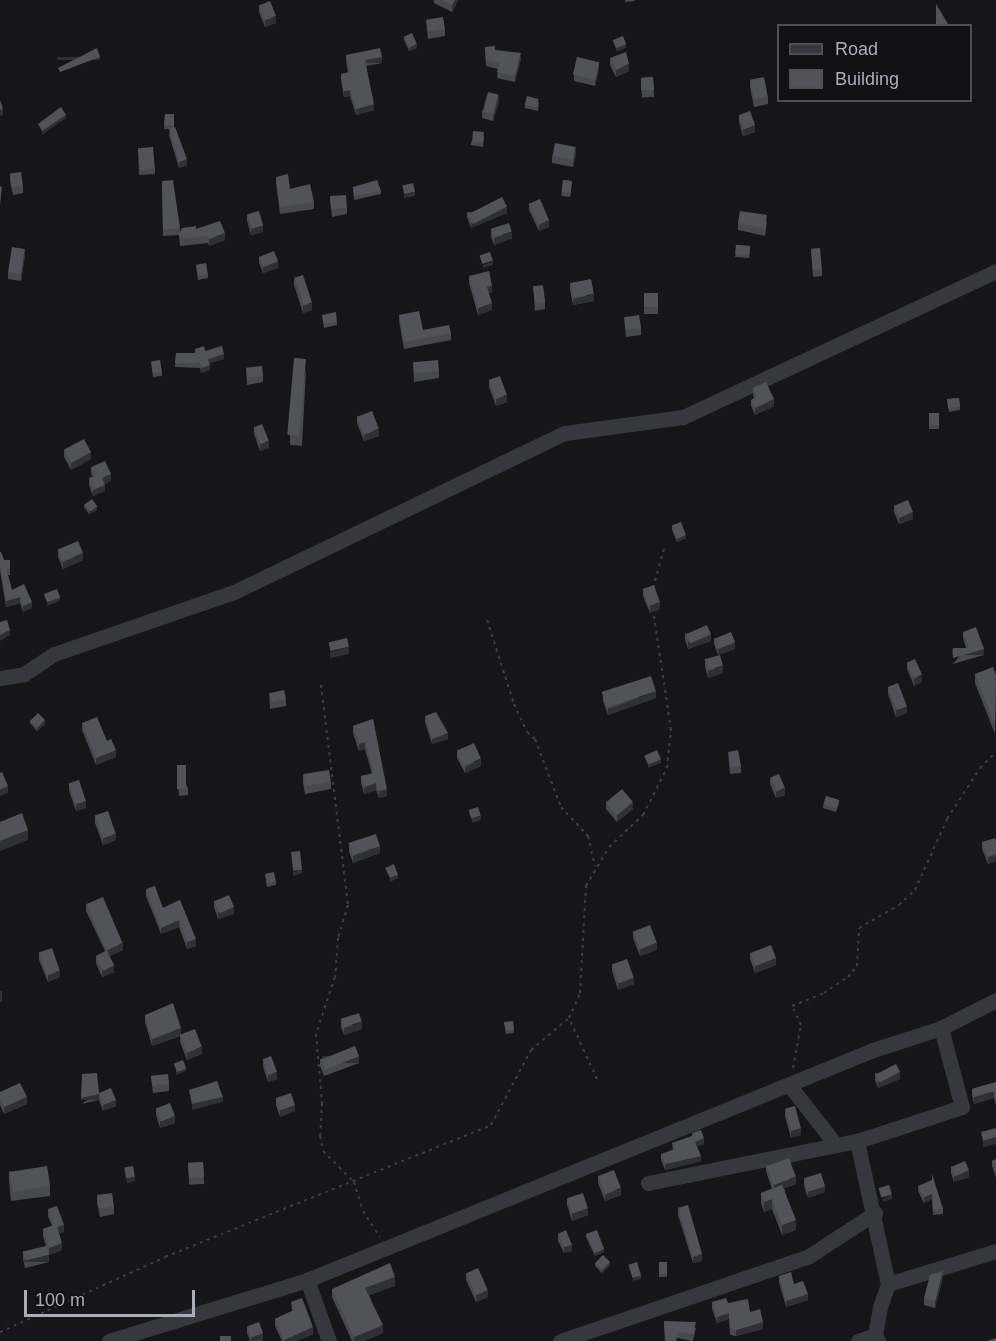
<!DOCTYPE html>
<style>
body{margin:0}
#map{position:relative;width:996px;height:1341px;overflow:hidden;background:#161618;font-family:Arial,sans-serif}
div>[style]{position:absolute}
.path>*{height:2px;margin-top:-1px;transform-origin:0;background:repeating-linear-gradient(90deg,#3d3f44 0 3px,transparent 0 7.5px)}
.minor>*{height:15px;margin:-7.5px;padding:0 7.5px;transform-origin:7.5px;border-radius:7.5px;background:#37383d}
.wall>*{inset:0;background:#47494d;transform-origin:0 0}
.shaded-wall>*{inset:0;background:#2f3033;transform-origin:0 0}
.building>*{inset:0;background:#525359;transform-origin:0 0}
span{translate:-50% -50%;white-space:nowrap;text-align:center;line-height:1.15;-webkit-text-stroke:4.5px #111113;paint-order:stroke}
.legend{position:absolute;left:777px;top:24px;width:195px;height:78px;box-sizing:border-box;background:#111113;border:2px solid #4d4f55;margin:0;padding:8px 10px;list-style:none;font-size:18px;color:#a8adb8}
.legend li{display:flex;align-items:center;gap:12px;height:30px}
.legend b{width:30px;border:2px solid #4d4f55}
.scale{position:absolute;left:24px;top:1290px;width:171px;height:27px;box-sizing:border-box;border:3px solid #a8adb8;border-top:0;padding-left:8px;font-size:18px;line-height:21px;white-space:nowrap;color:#a8adb8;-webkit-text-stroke:4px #111113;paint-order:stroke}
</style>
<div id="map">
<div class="path">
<i style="left:653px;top:588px;width:45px;rotate:-74.4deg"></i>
<i style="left:487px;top:620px;width:88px;rotate:72.2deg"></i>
<i style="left:514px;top:704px;width:31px;rotate:65deg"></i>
<i style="left:527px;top:732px;width:11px;rotate:41deg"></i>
<i style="left:535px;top:739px;width:73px;rotate:69.1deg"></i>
<i style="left:561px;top:807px;width:40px;rotate:47deg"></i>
<i style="left:588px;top:836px;width:31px;rotate:77deg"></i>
<i style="left:321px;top:685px;width:222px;rotate:83deg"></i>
<i style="left:348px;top:905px;width:34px;rotate:107deg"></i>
<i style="left:338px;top:938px;width:39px;rotate:94deg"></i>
<i style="left:335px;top:977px;width:60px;rotate:108.4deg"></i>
<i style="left:316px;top:1034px;width:69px;rotate:85deg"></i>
<i style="left:322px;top:1103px;width:33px;rotate:93deg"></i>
<i style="left:320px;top:1136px;width:15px;rotate:79deg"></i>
<i style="left:323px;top:1151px;width:44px;rotate:45deg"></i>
<i style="left:354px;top:1182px;width:30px;rotate:73deg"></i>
<i style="left:363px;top:1211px;width:31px;rotate:57deg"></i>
<i style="left:793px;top:1068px;width:44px;rotate:-79.5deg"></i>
<i style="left:801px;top:1025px;width:21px;rotate:-115deg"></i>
<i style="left:792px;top:1006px;width:35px;rotate:-22deg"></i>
<i style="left:824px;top:993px;width:29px;rotate:-34deg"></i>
<i style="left:848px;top:977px;width:14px;rotate:-51deg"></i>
<i style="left:857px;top:966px;width:38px;rotate:-87deg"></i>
<i style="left:859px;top:928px;width:46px;rotate:-29.9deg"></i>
<i style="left:899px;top:905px;width:22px;rotate:-43deg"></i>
<i style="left:915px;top:890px;width:78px;rotate:-65.7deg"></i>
<i style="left:947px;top:819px;width:61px;rotate:-57.1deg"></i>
<i style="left:980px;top:768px;width:23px;rotate:-45deg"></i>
<i style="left:597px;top:1079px;width:67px;rotate:-114.7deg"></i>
<i style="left:569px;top:1018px;width:27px;rotate:-66deg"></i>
<i style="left:580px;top:993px;width:107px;rotate:-86.8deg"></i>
<i style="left:586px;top:886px;width:45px;rotate:-59.5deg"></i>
<i style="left:609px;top:847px;width:47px;rotate:-43.3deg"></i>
<i style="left:643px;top:815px;width:53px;rotate:-62.9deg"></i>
<i style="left:667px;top:768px;width:38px;rotate:-84deg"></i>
<i style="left:671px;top:730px;width:122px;rotate:-98.5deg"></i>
<i style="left:0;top:1332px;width:181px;rotate:-24.4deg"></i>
<i style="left:165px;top:1257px;width:352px;rotate:-22deg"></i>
<i style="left:491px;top:1125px;width:85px;rotate:-61.9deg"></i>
<i style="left:531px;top:1050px;width:50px;rotate:-40.1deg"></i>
</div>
<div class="minor">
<i style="left:0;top:678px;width:24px;rotate:-9deg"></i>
<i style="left:24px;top:674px;width:36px;rotate:-34deg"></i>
<i style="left:54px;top:654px;width:190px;rotate:-19deg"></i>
<i style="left:234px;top:592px;width:367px;rotate:-25.7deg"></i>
<i style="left:565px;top:433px;width:119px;rotate:-7.7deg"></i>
<i style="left:683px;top:417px;width:345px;rotate:-25deg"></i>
<i style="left:790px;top:1086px;width:75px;rotate:52.1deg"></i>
<i style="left:857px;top:1141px;width:146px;rotate:77.8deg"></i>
<i style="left:888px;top:1284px;width:24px;rotate:109deg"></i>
<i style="left:880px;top:1307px;width:28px;rotate:100deg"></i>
<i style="left:875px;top:1335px;width:7px;rotate:63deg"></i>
<i style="left:648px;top:1183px;width:213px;rotate:-11.4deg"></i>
<i style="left:857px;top:1141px;width:110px;rotate:-17.9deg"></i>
<i style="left:962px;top:1107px;width:82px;rotate:-104.9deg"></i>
<i style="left:307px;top:1280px;width:65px;rotate:70.2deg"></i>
<i style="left:888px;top:1284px;width:113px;rotate:-17deg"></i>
<i style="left:109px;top:1341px;width:207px;rotate:-17.1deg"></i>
<i style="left:307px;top:1280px;width:611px;rotate:-22.11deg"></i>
<i style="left:873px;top:1050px;width:71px;rotate:-17.9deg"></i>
<i style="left:941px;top:1028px;width:62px;rotate:-27deg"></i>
<i style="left:560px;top:1341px;width:263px;rotate:-18.8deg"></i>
<i style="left:809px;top:1256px;width:79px;rotate:-33.1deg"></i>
<i style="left:858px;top:1341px;width:18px;rotate:-19deg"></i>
</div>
<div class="wall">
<i style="clip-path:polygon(434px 0,458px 0,452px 12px,434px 3px)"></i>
<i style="clip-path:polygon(625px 0,635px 0,635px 1px,625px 2px)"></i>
<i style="clip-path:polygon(259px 6px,276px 23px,265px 27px,259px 12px)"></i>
<i style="clip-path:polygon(426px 20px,445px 29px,445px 36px,428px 39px)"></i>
<i style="clip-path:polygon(404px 37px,417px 48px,409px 51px,404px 40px)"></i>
<i style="clip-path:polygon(485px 47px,521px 59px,515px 82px,497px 78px,498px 69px,486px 66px)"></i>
<i style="clip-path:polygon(346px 55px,382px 63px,366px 66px,374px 110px,356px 115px,350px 96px,344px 97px,341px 80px,341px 74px,348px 73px,346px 61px)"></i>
<i style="clip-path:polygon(610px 58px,629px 71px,616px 77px,610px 65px)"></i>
<i style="clip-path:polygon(599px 69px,595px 86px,574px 81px,574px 75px)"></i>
<i style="left:653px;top:77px;width:20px;height:12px;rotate:87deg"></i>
<i style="clip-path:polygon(750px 80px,768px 97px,768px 104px,754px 107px,750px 87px)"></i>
<i style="clip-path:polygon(499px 102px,493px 121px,482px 118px,482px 111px)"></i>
<i style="clip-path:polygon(539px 102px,538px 111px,525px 108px,525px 105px)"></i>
<i style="clip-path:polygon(165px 114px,174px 114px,174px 128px,187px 165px,179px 168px,169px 135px,170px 129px,164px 129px)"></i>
<i style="clip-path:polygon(739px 116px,755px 132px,743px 136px,739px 122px)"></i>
<i style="clip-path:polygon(484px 136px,483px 147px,471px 145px,471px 142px)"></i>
<i style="clip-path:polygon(138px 149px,155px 169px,155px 174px,139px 175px)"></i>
<i style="clip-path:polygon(576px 154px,573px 167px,552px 163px,552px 156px)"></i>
<i style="clip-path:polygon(10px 174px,23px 186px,23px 193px,13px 195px,10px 181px)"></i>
<i style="clip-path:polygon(276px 177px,290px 189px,314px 202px,314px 209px,280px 214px,276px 183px)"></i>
<i style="left:563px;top:180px;width:9px;height:16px;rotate:6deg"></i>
<i style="clip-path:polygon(162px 181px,180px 228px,180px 232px,196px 229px,225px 240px,209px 246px,208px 243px,180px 246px,179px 235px,163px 236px)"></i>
<i style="clip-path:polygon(353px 187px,381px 191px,381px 194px,354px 200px)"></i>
<i style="clip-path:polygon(330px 197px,347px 208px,347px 214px,332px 217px)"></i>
<i style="clip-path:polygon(529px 203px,549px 227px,539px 231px,529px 210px)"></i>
<i style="clip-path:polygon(467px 212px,507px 213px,471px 228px,467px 217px)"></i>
<i style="clip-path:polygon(247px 214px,263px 232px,251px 235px,247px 221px)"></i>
<i style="clip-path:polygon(767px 222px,765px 236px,738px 230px,738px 223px)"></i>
<i style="clip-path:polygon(491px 230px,512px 238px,494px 245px,491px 237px)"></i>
<i style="left:736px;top:245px;width:14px;height:12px;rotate:4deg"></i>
<i style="clip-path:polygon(811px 249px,822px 269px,822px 276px,813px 277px)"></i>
<i style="clip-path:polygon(25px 256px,21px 281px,8px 279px,8px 272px)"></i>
<i style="clip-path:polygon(259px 256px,278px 268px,263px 273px,259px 263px)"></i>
<i style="clip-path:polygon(196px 265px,208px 274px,208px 278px,198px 280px)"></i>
<i style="clip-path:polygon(469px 276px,492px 292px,489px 293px,492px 310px,478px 315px,469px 283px)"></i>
<i style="clip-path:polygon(294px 278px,312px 310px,303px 313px,294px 285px)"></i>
<i style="clip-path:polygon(570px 283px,594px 301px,573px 305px,570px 290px)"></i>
<i style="clip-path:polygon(533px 286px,545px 302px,545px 309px,535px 311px)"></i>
<i style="left:644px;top:293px;width:14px;height:21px"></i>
<i style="clip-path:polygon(322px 315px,337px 322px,337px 325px,324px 328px)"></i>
<i style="clip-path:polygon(399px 315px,423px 330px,451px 333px,451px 340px,404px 349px,399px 321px)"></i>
<i style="clip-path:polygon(624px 318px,641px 328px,641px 335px,626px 337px)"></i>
<i style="clip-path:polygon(195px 349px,205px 351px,224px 359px,209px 363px,210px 370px,201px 373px,200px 368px,175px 367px,176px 353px,195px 353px)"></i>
<i style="clip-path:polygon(151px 362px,162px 372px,162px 376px,153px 377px)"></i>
<i style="clip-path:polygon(413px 364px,439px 371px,439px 378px,414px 382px)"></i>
<i style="clip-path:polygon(246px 368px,263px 376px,263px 382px,247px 385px)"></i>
<i style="clip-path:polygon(306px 369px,302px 446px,290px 445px,290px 435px)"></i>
<i style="clip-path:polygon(489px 380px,507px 402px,496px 406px,489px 387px)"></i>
<i style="clip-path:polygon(753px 388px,774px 406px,755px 415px,751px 406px,751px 400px,754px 398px,753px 395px)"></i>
<i style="clip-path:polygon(959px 398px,960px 410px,949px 412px,947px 399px)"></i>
<i style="left:929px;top:413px;width:10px;height:16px"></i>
<i style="clip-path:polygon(357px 416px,379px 436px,364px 441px,357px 423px)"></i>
<i style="clip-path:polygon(254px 428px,269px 448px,260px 451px,254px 434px)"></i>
<i style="clip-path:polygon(64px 450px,91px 459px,71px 470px,64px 457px)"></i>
<i style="clip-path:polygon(91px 467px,111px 481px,104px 484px,105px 491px,93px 496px,89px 485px,89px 478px,93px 477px,91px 474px)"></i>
<i style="clip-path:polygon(84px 504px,97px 510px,89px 514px,84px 507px)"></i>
<i style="clip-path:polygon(894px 505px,913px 519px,899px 524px,894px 512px)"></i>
<i style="clip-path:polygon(672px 526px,686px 538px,677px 542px,672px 530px)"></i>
<i style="clip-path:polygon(58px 550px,83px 560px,63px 569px,58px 557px)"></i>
<i style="clip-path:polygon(0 552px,4px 560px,10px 560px,10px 575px,8px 575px,12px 590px,32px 608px,23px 612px,20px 603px,6px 607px,0 570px)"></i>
<i style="clip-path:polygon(643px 589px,660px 609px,650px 613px,643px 596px)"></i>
<i style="clip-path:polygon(963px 632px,984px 655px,953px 664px,966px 648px,963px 638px)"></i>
<i style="clip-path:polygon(685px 633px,711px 641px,688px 649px,685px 640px)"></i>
<i style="clip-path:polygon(714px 638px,735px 649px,718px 655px,714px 644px)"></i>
<i style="clip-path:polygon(705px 660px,723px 673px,708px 678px,705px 667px)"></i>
<i style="clip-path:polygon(907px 663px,922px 682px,914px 686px,907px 669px)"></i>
<i style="clip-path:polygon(975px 674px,996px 675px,995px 734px,975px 683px)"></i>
<i style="clip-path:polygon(888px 687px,907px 713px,896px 717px,888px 694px)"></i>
<i style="clip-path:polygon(269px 693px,286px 699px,286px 706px,270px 709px)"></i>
<i style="clip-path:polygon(603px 695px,656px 698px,608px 715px,603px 701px)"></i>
<i style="clip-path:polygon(425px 716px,448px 739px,432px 744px,425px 722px)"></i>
<i style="clip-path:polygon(373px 719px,387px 796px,379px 798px,376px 790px,364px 794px,361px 783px,361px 776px,372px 774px,365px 749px,359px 751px,353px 733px,353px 726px)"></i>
<i style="clip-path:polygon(30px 720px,45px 724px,37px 731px,30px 723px)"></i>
<i style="clip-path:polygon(82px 723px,107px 741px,116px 757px,96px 765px,82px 730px)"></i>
<i style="clip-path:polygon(457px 751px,481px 766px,465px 773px,457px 758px)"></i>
<i style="clip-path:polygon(728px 752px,741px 766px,741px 773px,730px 774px)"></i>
<i style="clip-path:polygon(177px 765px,188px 788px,188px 795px,179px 796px)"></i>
<i style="clip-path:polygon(303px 775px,331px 782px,331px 789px,305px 794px,303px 782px)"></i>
<i style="clip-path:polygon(770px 777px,785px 795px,776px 798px,770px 784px)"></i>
<i style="clip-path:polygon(69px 784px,86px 808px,76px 811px,69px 790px)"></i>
<i style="clip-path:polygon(606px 802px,633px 809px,617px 822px,606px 809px)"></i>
<i style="clip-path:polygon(839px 803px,836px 812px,823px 808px,823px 805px)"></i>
<i style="clip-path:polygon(95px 816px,116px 840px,103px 845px,95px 823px)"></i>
<i style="clip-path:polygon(996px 841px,996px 861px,988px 864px,982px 849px,982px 842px)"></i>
<i style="clip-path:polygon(349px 845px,380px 853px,353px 863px,349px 852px)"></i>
<i style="clip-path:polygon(265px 874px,276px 882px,276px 885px,267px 887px)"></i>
<i style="clip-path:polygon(146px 889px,163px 908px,180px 900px,196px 946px,187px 949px,179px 927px,161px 934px,146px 896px)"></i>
<i style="clip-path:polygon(214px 900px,234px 914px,218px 919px,214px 907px)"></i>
<i style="clip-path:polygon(86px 904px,123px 950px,109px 956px,114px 972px,102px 977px,96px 963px,96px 956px,105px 951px,86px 911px)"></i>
<i style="clip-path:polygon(633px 931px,657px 950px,640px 956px,633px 938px)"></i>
<i style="clip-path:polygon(39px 953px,60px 977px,48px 982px,39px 960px)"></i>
<i style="clip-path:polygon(750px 953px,776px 965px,755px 973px,750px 959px)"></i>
<i style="clip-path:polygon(612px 964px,634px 984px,618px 990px,612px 971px)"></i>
<i style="clip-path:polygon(145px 1015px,181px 1035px,202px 1054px,187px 1060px,180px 1042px,180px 1036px,152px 1046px,145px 1022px)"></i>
<i style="clip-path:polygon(341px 1020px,362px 1029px,344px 1035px,341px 1027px)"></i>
<i style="clip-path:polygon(504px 1022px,514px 1029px,514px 1033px,506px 1034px)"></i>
<i style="clip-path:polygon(263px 1059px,277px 1079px,268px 1082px,263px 1066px)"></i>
<i style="clip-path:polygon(320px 1059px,359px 1063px,324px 1076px,320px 1066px)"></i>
<i style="clip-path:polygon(875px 1073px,900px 1079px,878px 1088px,875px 1080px)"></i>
<i style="clip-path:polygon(151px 1076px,169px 1084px,169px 1091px,153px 1093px)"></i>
<i style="clip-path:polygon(996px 1082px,996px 1106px,994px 1098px,974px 1104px,972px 1095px,972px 1089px)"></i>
<i style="clip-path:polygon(0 1092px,27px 1104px,4px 1114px,0 1105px)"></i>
<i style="clip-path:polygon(99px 1093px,116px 1106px,103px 1111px,99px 1100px,81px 1104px)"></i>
<i style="clip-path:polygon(276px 1099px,295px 1111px,280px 1117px,276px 1105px)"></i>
<i style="clip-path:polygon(156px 1108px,175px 1123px,160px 1128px,156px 1115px)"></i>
<i style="clip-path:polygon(785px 1109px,801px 1135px,791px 1138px,785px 1116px)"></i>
<i style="clip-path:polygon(692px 1133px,704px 1144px,697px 1146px,701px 1161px,665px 1170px,661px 1160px,661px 1154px,673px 1150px,672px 1143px,692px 1136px)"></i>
<i style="clip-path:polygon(996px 1159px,996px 1178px,992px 1166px,992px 1161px)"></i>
<i style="left:203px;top:1162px;width:22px;height:15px;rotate:87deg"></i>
<i style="clip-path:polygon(766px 1164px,796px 1184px,784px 1188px,796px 1230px,782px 1235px,772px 1209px,764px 1212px,761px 1203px,761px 1193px,772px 1189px,766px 1171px)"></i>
<i style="clip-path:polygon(951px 1166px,969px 1177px,954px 1182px,951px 1173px)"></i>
<i style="clip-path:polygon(9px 1171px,50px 1186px,50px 1196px,11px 1201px,9px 1181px)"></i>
<i style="clip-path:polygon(598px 1176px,621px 1195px,605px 1201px,598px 1183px)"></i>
<i style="clip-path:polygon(804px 1179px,825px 1192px,808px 1198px,804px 1186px)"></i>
<i style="clip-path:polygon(918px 1186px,943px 1209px,943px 1214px,933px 1215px,932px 1199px,924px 1203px,918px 1191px)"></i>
<i style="clip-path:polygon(97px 1196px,114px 1207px,114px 1214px,100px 1217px,97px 1203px)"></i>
<i style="clip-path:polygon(567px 1198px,588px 1215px,572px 1221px,567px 1205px)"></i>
<i style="clip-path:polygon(678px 1208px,702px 1261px,693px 1263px,678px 1215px)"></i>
<i style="clip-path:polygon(48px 1209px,64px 1232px,59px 1233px,62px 1250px,49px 1255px,49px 1262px,25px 1268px,23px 1259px,23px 1252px,46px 1246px,43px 1236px,43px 1229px,52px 1226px,48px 1216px)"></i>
<i style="clip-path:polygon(558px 1234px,572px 1251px,564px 1253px,558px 1241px)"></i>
<i style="clip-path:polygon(586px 1234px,604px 1252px,595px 1256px,586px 1237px)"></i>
<i style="left:659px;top:1262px;width:8px;height:15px"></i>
<i style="clip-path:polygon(595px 1263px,610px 1265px,602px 1273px,595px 1266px)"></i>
<i style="clip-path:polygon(466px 1273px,488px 1297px,476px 1302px,466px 1280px)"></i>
<i style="clip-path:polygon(779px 1276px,794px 1284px,808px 1300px,786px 1307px,779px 1282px)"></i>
<i style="clip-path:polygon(943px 1277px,935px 1308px,924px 1305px,924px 1298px)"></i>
<i style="clip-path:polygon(395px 1286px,369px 1295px,383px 1333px,364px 1341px,352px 1341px,332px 1297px,332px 1289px)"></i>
<i style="clip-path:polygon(291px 1302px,313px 1334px,297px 1341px,282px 1341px,275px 1326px,275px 1319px,292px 1311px)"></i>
<i style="clip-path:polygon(712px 1302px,728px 1303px,750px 1312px,763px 1329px,736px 1336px,730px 1335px,729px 1319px,717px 1323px,712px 1309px)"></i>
<i style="clip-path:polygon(664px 1321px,696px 1328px,693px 1341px,677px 1338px,676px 1341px,665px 1341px)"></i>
<i style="clip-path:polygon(247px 1326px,263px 1340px,261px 1341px,250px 1341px,247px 1333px)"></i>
</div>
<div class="shaded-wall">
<i style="clip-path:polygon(455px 0,458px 0,452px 12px,452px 5px)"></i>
<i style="clip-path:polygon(276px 16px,276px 23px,265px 27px,265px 20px)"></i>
<i style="clip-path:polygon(417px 44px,417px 48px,409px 51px,409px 48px)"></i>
<i style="clip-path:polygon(626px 44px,626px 48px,616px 52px,616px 48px)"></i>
<i style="clip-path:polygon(521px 53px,521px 59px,515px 82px,515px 76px)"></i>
<i style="left:100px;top:57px;width:3px;height:43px;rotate:90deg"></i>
<i style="left:382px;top:57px;width:6px;height:17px;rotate:90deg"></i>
<i style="clip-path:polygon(599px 62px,599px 69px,595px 86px,595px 79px)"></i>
<i style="clip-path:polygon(629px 64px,629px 71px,616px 77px,616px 70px)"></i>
<i style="clip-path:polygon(350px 90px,350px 96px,344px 97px,344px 91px)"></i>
<i style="clip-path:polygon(499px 95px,499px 102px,493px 121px,493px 114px)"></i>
<i style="clip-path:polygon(374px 104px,374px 110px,356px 115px,356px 109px)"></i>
<i style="clip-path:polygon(3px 109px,3px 115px,0 116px,0 110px)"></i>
<i style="clip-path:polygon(66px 115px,66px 118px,42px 135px,42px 131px)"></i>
<i style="clip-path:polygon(755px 125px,755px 132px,743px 136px,743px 129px)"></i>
<i style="clip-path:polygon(576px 147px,576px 154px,573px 167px,573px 160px)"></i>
<i style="clip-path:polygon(187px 159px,187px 165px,179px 168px,179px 162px)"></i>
<i style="clip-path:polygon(415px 192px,415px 196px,404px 198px,404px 195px)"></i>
<i style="clip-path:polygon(507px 207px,507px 213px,471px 228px,471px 223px)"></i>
<i style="clip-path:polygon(549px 220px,549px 227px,539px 231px,539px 224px)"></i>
<i style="clip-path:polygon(263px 225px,263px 232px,251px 235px,251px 228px)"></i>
<i style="clip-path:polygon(512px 232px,512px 238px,494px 245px,494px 238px)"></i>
<i style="clip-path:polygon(225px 233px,225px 240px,209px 246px,209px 239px)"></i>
<i style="clip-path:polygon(25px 249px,25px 256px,21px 281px,21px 274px)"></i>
<i style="clip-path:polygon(278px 261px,278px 268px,263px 273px,263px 266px)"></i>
<i style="clip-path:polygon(493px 261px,493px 265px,483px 268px,483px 265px)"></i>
<i style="clip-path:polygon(492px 286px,492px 292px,487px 294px,487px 287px)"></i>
<i style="clip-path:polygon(594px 294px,594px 301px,573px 305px,573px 299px)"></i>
<i style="clip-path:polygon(312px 303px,312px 310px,303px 313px,303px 306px)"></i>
<i style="clip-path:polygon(492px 303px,492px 310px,478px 315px,478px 308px)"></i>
<i style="clip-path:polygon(224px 354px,224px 359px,208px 364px,208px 359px)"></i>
<i style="clip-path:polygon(210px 365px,210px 370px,201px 373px,201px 368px)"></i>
<i style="clip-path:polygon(507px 395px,507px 402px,496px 406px,496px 399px)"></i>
<i style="clip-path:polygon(774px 399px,774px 406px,755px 415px,755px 408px)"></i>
<i style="clip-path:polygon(379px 429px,379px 436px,364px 441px,364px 435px)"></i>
<i style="clip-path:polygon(269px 441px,269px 448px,260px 451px,260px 444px)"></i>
<i style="clip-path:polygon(91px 452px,91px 459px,71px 470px,71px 463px)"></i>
<i style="clip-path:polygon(111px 474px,111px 481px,102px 485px,102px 478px)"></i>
<i style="clip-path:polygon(105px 485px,105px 491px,93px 496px,93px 490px)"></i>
<i style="clip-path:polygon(97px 506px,97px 510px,89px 514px,89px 511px)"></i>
<i style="clip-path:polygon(913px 512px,913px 519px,899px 524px,899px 518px)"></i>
<i style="clip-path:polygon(686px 535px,686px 538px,677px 542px,677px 539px)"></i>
<i style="clip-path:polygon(83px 553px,83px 560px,63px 569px,63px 562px)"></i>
<i style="clip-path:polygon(20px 597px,20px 603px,6px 607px,6px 601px)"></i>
<i style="clip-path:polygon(60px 597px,60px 601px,47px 606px,47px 603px)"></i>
<i style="clip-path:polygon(32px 602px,32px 608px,23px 612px,23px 606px)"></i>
<i style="clip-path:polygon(660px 602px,660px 609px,650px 613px,650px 606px)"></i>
<i style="clip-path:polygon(10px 630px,10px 635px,0 641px,0 635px)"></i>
<i style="clip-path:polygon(711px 634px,711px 641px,688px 649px,688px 642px)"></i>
<i style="clip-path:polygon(735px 642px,735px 649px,718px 655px,718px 648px)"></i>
<i style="clip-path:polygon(349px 647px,349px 654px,330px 658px,330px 652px)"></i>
<i style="left:984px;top:649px;width:6px;height:32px;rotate:90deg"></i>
<i style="clip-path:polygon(723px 666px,723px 673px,708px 678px,708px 671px)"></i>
<i style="clip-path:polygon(922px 675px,922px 682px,914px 686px,914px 679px)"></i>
<i style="clip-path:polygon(656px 691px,656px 698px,608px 715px,608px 709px)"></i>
<i style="clip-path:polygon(907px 706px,907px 713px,896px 717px,896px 710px)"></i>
<i style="clip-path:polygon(45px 720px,45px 724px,37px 731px,37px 727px)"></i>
<i style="clip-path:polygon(448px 733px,448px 739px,432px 744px,432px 739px)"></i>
<i style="clip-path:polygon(365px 742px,365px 749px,359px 751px,359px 744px)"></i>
<i style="clip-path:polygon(116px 750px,116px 757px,96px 765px,96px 758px)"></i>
<i style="clip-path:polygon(481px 759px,481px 766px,465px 773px,465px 767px)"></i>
<i style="clip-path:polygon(661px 759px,661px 763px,648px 768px,648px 765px)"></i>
<i style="clip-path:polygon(376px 783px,376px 790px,364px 794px,364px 787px)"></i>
<i style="clip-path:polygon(8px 786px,8px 793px,0 796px,0 790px)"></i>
<i style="clip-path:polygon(785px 788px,785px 795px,776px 798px,776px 792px)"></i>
<i style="clip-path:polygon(387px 789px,387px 796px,379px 798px,379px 791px)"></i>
<i style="clip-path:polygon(86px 801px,86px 808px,76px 811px,76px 804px)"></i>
<i style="clip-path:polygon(633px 802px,633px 809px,617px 822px,617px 815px)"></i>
<i style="clip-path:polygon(481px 816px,481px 820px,472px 823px,472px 819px)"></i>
<i style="clip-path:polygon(28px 830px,28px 840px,0 851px,0 841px)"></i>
<i style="clip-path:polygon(116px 834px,116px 840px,103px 845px,103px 838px)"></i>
<i style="clip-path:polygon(380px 846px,380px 853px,353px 863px,353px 856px)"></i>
<i style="clip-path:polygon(996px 854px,996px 861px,988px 864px,988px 857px)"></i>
<i style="clip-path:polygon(302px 870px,302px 873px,293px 876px,293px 872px)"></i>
<i style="clip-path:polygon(398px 875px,398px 878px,390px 882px,390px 878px)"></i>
<i style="clip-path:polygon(234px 907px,234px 914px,218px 919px,218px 913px)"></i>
<i style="clip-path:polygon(179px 920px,179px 927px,161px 934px,161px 928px)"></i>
<i style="clip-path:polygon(196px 939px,196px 946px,187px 949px,187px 942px)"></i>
<i style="clip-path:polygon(123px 943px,123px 950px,108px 957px,108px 950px)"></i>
<i style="clip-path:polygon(657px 943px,657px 950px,640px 956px,640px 949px)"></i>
<i style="clip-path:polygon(776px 958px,776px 965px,755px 973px,755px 966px)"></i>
<i style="clip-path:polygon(114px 965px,114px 972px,102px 977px,102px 970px)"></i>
<i style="clip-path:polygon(60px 971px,60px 977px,48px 982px,48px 975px)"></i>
<i style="clip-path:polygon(634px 978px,634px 984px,618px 990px,618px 983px)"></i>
<i style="left:0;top:991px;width:2px;height:11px"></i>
<i style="clip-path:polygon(362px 1022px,362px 1029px,344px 1035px,344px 1028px)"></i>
<i style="clip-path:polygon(181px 1028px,181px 1035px,152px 1046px,152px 1039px)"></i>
<i style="clip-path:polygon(202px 1047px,202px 1054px,187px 1060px,187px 1053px)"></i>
<i style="left:359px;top:1056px;width:7px;height:37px;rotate:90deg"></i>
<i style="clip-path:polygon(186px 1068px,186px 1071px,176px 1075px,176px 1071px)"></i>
<i style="clip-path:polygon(277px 1072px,277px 1079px,268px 1082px,268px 1075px)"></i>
<i style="clip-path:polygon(900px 1072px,900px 1079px,878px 1088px,878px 1082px)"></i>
<i style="clip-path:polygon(994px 1091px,994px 1098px,974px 1104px,974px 1097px)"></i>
<i style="left:99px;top:1094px;width:6px;height:18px;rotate:90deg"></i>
<i style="clip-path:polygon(27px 1097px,27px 1104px,4px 1114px,4px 1107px)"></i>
<i style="clip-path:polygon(223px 1097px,223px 1102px,192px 1110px,192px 1104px)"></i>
<i style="clip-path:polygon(116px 1100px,116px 1106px,103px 1111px,103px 1105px)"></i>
<i style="clip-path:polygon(295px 1105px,295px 1111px,280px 1117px,280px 1110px)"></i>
<i style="clip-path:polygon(175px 1116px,175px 1123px,160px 1128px,160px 1121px)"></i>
<i style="clip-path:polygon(801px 1128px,801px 1135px,791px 1138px,791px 1131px)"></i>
<i style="clip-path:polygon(996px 1137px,996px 1144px,983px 1147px,983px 1141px)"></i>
<i style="clip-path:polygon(704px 1138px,704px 1144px,695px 1147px,695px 1142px)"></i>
<i style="clip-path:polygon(701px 1156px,701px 1161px,665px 1170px,665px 1164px)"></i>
<i style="clip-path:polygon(969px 1170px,969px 1177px,954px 1182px,954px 1176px)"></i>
<i style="clip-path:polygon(135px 1177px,135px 1181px,127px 1183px,127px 1179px)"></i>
<i style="clip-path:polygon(796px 1177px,796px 1184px,774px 1192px,774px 1185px)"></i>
<i style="clip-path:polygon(825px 1186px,825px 1192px,808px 1198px,808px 1191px)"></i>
<i style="clip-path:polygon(621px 1188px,621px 1195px,605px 1201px,605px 1195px)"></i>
<i style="clip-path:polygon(932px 1194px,932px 1199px,924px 1203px,924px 1197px)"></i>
<i style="clip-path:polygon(892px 1195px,892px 1199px,883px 1202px,883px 1199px)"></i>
<i style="clip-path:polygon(772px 1199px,772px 1209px,764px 1212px,764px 1202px)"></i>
<i style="clip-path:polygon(588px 1208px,588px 1215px,572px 1221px,572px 1214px)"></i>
<i style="clip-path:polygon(796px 1220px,796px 1230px,782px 1235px,782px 1225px)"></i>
<i style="clip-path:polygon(64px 1225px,64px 1232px,57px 1234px,57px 1227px)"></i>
<i style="clip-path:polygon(62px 1243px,62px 1250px,49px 1255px,49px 1248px)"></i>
<i style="clip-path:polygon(572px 1245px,572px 1251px,564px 1253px,564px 1247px)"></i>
<i style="clip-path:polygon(604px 1249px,604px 1252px,595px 1256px,595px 1253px)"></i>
<i style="clip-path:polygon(702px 1254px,702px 1261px,693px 1263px,693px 1257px)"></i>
<i style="left:49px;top:1255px;width:7px;height:25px;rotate:90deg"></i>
<i style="clip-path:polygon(610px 1262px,610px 1265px,602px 1273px,602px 1270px)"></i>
<i style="clip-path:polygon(943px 1271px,943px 1277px,935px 1308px,935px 1301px)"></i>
<i style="clip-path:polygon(641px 1275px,641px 1279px,633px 1281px,633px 1278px)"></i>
<i style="clip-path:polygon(395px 1277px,395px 1286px,365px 1296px,365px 1288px)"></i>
<i style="clip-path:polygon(488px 1290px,488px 1297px,476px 1302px,476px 1295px)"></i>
<i style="clip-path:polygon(808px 1294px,808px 1300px,786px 1307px,786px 1301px)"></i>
<i style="clip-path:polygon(729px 1313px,729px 1319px,717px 1323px,717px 1317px)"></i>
<i style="clip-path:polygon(763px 1322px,763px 1329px,736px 1336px,736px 1330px)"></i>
<i style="clip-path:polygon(383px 1325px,383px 1333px,364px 1341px,354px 1341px,354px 1337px)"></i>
<i style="clip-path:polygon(313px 1327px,313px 1334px,297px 1341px,284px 1341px,284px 1340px)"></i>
<i style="clip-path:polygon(263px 1333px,263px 1340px,251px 1341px,251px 1337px)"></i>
</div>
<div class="building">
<i style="clip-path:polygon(442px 0,455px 0,452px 5px)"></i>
<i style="left:270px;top:1px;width:16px;height:12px;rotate:68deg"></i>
<i style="clip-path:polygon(936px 4px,948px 24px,945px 26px,936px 26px)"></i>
<i style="left:443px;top:17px;width:12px;height:17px;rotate:81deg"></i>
<i style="left:412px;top:33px;width:12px;height:9px;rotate:66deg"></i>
<i style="left:623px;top:36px;width:9px;height:11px;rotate:69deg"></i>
<i style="clip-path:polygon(495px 46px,495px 50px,521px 53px,515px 76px,497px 72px,499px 63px,486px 60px,485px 47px)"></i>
<i style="clip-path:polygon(97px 48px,100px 57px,60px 72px,58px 68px)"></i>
<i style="clip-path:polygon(380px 48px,382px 57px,365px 60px,374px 104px,356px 109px,350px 90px,344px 91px,341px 74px,350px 72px,346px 55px)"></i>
<i style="clip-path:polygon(626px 52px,629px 64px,616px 70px,610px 58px)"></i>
<i style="left:577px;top:57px;width:23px;height:18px;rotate:13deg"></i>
<i style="clip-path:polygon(653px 77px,654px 90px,641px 90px,641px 78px)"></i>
<i style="left:764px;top:77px;width:20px;height:14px;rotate:79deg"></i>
<i style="left:488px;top:92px;width:11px;height:20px;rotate:15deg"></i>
<i style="left:527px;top:96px;width:12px;height:9px;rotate:14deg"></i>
<i style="clip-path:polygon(0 100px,3px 109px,0 110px)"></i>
<i style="clip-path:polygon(61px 107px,66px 115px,42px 131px,38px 124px)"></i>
<i style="left:750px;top:111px;width:15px;height:12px;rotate:70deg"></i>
<i style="clip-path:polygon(165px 114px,174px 114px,174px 126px,164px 125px)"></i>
<i style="clip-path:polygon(175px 127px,187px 159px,179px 162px,169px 129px)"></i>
<i style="left:473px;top:131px;width:11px;height:11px;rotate:5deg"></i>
<i style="left:555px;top:143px;width:21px;height:13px;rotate:11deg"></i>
<i style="left:153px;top:147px;width:22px;height:15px;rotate:85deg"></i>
<i style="left:21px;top:172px;width:14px;height:11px;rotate:82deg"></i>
<i style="clip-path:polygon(288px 174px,290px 189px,310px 184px,314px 202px,280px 207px,276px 177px)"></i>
<i style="clip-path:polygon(173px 180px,180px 228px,163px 230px,162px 181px)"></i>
<i style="clip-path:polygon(377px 180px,381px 191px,354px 196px,353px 187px)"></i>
<i style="left:563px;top:180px;width:9px;height:12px;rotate:6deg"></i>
<i style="left:413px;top:183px;width:9px;height:11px;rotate:77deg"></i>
<i style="clip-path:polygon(0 186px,2px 187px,0 205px)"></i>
<i style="left:346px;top:195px;width:13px;height:16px;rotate:86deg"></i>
<i style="left:502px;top:197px;width:11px;height:38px;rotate:63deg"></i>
<i style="left:540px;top:199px;width:23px;height:12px;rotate:67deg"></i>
<i style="left:259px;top:211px;width:15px;height:12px;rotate:74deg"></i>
<i style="clip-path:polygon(740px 211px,767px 215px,765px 229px,738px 223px)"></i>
<i style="clip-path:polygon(220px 221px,225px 233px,209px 239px,208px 236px,180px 239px,179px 235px,182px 228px,196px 226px,196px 229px)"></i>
<i style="left:509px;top:223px;width:9px;height:19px;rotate:72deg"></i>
<i style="left:736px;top:245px;width:14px;height:9px;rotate:4deg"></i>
<i style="left:12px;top:247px;width:13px;height:25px;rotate:9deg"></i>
<i style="left:820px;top:248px;width:21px;height:9px;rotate:85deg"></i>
<i style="left:274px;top:251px;width:11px;height:16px;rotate:68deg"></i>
<i style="left:490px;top:252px;width:9px;height:11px;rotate:72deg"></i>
<i style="left:206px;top:263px;width:11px;height:10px;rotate:80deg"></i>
<i style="clip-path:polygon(489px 271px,492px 286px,487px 287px,492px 303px,478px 308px,469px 276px)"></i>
<i style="left:303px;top:275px;width:29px;height:9px;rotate:72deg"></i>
<i style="left:591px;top:279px;width:15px;height:21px;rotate:79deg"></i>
<i style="left:543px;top:285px;width:17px;height:10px;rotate:83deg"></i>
<i style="left:644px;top:293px;width:14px;height:14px"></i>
<i style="clip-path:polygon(419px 311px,423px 330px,449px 325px,451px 333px,404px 342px,399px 315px)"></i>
<i style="clip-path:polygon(336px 312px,337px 322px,324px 324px,322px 315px)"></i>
<i style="left:639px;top:315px;width:13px;height:15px;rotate:81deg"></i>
<i style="clip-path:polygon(204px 346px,205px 351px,222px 346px,224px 354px,208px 359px,210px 365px,201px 368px,200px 363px,175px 363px,176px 353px,196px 353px,195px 349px)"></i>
<i style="left:294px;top:358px;width:12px;height:77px;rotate:5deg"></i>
<i style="left:160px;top:360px;width:12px;height:9px;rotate:81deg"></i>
<i style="left:438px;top:360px;width:11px;height:25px;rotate:85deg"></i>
<i style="left:262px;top:366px;width:10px;height:16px;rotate:84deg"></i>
<i style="left:500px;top:376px;width:20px;height:12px;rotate:70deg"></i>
<i style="clip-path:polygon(766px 382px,774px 399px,755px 408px,751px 400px,757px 397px,753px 388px)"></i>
<i style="left:959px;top:398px;width:9px;height:12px;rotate:84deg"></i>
<i style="left:372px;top:411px;width:19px;height:16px;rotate:69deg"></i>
<i style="left:929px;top:413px;width:10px;height:12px"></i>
<i style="left:262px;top:424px;width:18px;height:9px;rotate:68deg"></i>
<i style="left:84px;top:439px;width:15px;height:23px;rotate:62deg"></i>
<i style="clip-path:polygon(105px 461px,111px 474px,102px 478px,105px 485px,93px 490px,89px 478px,95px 476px,91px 467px)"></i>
<i style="left:92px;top:499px;width:9px;height:9px;rotate:54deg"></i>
<i style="left:908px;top:500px;width:13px;height:15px;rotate:67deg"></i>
<i style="left:681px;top:522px;width:14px;height:10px;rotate:69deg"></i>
<i style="left:78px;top:541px;width:13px;height:22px;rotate:67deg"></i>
<i style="clip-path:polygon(0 552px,1px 552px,4px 560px,10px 560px,10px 569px,6px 569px,12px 590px,24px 584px,32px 602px,23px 606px,20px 597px,6px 601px,0 564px)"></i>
<i style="left:654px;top:585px;width:18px;height:12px;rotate:71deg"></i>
<i style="left:57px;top:589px;width:9px;height:14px;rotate:69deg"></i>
<i style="clip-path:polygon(7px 620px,10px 630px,0 635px,0 622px)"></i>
<i style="left:707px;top:625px;width:10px;height:23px;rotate:66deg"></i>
<i style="clip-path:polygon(976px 627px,984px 649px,953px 658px,953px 648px,969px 648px,963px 632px)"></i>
<i style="left:731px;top:632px;width:11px;height:18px;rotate:68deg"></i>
<i style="left:347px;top:638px;width:9px;height:19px;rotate:77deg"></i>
<i style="left:720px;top:655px;width:11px;height:16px;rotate:75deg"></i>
<i style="left:915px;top:659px;width:17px;height:9px;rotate:66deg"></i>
<i style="clip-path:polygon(993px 667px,996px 675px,995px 725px,975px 674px)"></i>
<i style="left:651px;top:676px;width:16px;height:52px;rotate:72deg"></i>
<i style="left:898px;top:683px;width:25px;height:11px;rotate:69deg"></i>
<i style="left:284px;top:690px;width:9px;height:15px;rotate:77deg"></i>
<i style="clip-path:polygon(436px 712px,448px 733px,432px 739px,425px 716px)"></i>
<i style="left:38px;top:713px;width:10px;height:11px;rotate:45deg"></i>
<i style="clip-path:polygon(97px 717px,107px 741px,111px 739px,116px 750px,96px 758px,82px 723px)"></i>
<i style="clip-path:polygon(373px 719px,387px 789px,379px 791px,376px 783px,364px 787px,361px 776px,374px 773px,365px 742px,359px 744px,353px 726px)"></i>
<i style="left:474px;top:743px;width:17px;height:19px;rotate:66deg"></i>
<i style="left:657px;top:750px;width:10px;height:14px;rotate:66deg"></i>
<i style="left:738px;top:750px;width:16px;height:10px;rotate:79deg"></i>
<i style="left:177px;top:765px;width:9px;height:24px"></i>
<i style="left:329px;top:770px;width:12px;height:26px;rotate:81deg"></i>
<i style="clip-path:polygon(2px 772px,8px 786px,0 790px,0 773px)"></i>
<i style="left:779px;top:774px;width:15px;height:9px;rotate:67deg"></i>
<i style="left:79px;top:780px;width:22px;height:11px;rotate:72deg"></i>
<i style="left:622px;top:789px;width:17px;height:21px;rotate:50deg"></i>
<i style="left:826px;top:796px;width:14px;height:9px;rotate:17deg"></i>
<i style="left:478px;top:807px;width:9px;height:10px;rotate:72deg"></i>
<i style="left:108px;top:811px;width:24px;height:14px;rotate:71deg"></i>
<i style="clip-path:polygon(22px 813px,28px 830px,0 841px,0 822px)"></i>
<i style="left:376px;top:834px;width:13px;height:29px;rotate:72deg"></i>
<i style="clip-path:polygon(995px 838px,996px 841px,996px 854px,988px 857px,982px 842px)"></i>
<i style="left:300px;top:851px;width:19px;height:9px;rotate:84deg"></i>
<i style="clip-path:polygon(394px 864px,398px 875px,390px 878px,385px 868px)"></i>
<i style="left:274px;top:872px;width:10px;height:9px;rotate:79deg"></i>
<i style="clip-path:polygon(155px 886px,163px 908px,180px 900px,196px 939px,187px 942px,179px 920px,161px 928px,146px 889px)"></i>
<i style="left:229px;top:895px;width:13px;height:16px;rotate:67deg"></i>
<i style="left:103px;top:897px;width:50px;height:18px;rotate:67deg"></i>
<i style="left:650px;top:925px;width:19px;height:18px;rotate:69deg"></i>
<i style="left:771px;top:945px;width:14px;height:22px;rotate:69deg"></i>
<i style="left:52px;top:948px;width:24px;height:14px;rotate:71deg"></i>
<i style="left:107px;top:951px;width:16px;height:12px;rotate:63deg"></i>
<i style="left:627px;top:959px;width:20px;height:16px;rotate:70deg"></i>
<i style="clip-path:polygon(173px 1003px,181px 1028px,152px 1039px,145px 1015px)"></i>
<i style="left:359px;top:1013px;width:9px;height:19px;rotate:72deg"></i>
<i style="clip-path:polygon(513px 1021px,514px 1029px,506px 1031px,504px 1022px)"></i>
<i style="left:195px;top:1029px;width:19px;height:16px;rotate:69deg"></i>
<i style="left:355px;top:1046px;width:11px;height:37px;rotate:68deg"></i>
<i style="left:271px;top:1056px;width:17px;height:9px;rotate:69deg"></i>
<i style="left:183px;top:1060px;width:9px;height:10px;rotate:69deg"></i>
<i style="left:896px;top:1064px;width:9px;height:23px;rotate:63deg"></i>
<i style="clip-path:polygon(97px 1073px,99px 1093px,111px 1088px,116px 1100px,103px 1105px,99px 1094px,81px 1098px,82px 1074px)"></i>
<i style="left:168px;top:1074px;width:10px;height:17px;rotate:84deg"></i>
<i style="clip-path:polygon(217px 1081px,223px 1097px,192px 1104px,189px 1090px)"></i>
<i style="clip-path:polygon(996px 1082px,996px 1099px,994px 1091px,974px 1097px,972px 1089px)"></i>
<i style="clip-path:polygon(20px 1083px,27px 1097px,4px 1107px,0 1098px,0 1092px)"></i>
<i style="left:291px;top:1093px;width:13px;height:16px;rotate:72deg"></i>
<i style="left:170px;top:1103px;width:14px;height:15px;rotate:69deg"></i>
<i style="left:795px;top:1106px;width:23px;height:10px;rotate:75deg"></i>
<i style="clip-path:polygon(996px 1128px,996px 1137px,983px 1141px,981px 1132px)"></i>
<i style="clip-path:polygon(701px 1130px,704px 1138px,695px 1142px,701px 1156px,665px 1164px,661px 1154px,675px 1149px,672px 1143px,693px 1136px,694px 1139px,692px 1133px)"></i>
<i style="left:789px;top:1158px;width:20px;height:24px;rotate:70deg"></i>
<i style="clip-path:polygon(996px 1159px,996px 1173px,992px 1161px)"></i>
<i style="left:965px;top:1161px;width:10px;height:15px;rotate:66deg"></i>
<i style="left:203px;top:1162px;width:15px;height:15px;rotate:86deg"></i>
<i style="left:47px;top:1166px;width:20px;height:38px;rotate:81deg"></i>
<i style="left:133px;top:1166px;width:11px;height:9px;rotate:80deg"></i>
<i style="left:614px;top:1170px;width:19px;height:17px;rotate:69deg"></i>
<i style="left:821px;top:1173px;width:14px;height:18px;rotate:73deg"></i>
<i style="clip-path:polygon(932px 1174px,943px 1209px,933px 1209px,932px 1194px,924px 1197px,918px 1186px,932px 1180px)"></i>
<i style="clip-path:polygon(782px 1185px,796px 1220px,782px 1225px,772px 1199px,764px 1202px,761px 1193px)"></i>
<i style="left:889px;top:1185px;width:10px;height:11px;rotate:73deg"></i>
<i style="left:112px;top:1193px;width:14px;height:15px;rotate:82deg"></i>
<i style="left:583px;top:1193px;width:16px;height:17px;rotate:72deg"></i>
<i style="left:688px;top:1205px;width:51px;height:10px;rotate:74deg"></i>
<i style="clip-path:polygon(57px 1206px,64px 1225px,57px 1227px,62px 1243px,49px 1248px,43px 1229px,54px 1225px,48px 1209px)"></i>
<i style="clip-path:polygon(566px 1230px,572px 1245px,564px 1247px,558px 1234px)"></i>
<i style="clip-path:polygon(597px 1230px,604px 1249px,595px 1253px,586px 1234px)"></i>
<i style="left:47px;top:1246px;width:9px;height:25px;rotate:77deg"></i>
<i style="left:603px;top:1255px;width:10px;height:11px;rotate:45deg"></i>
<i style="left:637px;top:1262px;width:14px;height:9px;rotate:73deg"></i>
<i style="left:659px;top:1262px;width:8px;height:12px"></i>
<i style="clip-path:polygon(390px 1263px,395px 1277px,365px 1288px,383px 1325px,354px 1337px,332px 1289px)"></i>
<i style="left:478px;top:1268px;width:24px;height:13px;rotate:66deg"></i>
<i style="clip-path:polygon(943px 1271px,935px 1301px,924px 1298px,930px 1275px)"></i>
<i style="clip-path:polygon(791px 1272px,794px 1284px,803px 1281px,808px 1294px,786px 1301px,779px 1276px)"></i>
<i style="clip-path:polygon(302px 1298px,313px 1327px,284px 1340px,275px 1319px,294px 1310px,291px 1302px)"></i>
<i style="clip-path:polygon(726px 1298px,728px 1303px,748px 1299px,750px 1312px,760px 1309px,763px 1322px,736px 1330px,730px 1328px,729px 1313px,717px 1317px,712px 1302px)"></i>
<i style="clip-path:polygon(664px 1321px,696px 1322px,693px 1334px,677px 1332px,676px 1341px,665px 1340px)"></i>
<i style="left:259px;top:1322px;width:12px;height:13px;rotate:70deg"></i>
<i style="left:220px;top:1336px;width:11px;height:5px"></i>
<i style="clip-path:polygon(996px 1338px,996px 1341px,987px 1341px)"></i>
</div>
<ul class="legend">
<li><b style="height:8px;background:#37383d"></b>Road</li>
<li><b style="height:16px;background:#525359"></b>Building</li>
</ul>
<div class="scale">100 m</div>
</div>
